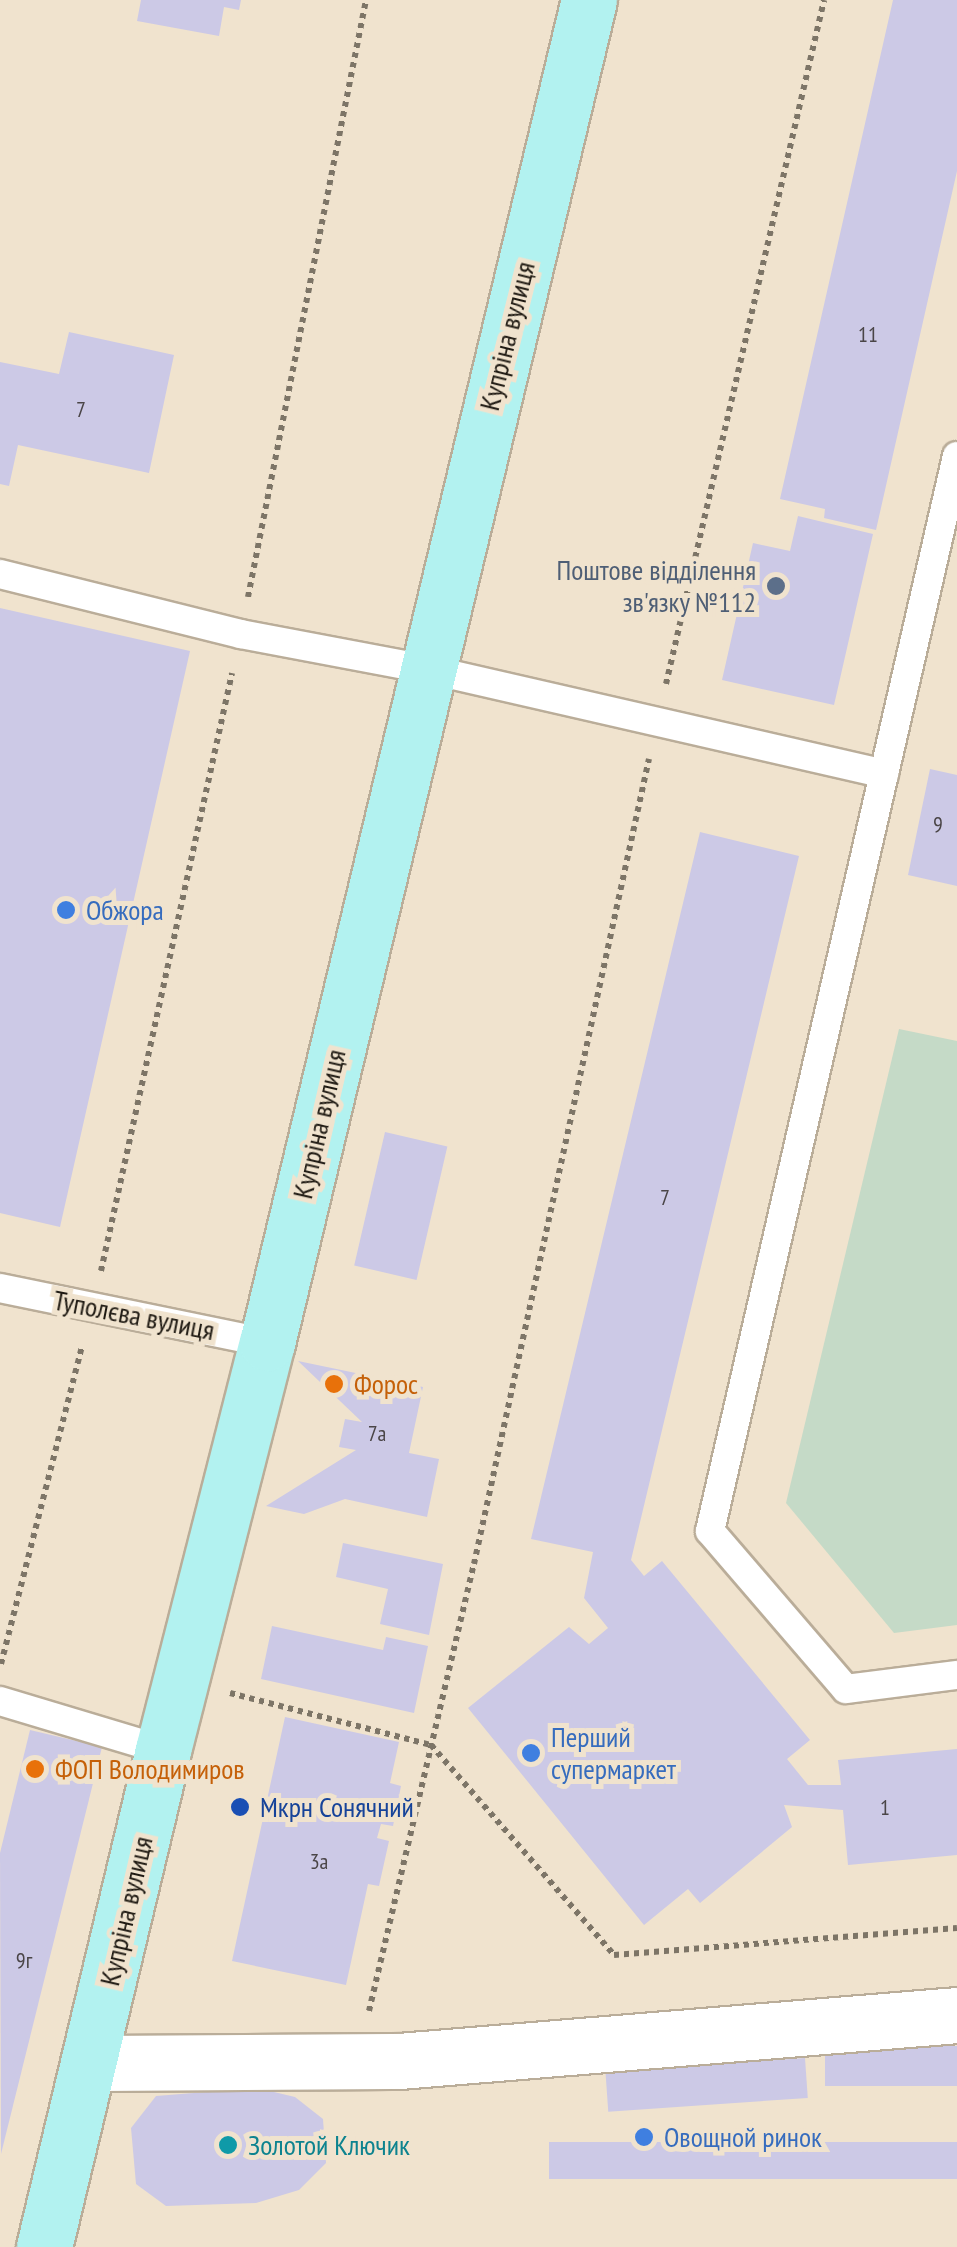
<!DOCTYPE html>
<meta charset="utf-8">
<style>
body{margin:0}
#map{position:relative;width:957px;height:2247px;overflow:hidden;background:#f0e3ce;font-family:"PT Sans Narrow",sans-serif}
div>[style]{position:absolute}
.green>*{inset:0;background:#c5dac7}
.building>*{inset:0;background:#ccc9e6;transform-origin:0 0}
.path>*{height:6px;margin-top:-3px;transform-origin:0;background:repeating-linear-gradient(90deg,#7d7567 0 5px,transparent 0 10px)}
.roads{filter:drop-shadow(2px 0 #baad99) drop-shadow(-2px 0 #baad99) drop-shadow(0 2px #baad99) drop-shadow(0 -2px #baad99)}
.lane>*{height:28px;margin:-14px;padding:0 14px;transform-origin:14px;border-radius:14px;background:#fff}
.street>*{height:55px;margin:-27.5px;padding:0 27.5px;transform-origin:27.5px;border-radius:27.5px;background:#fff}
.secondary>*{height:55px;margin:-27.5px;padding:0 27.5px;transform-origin:27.5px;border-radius:27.5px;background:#b2f2f0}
.dots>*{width:28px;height:28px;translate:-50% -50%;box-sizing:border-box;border:5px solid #f0e3ce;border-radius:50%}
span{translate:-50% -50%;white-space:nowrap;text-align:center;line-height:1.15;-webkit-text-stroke:10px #f0e3ce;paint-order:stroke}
.number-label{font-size:22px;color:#4a4547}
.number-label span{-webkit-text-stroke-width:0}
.street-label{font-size:28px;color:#1e1912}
.service-label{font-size:28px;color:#4e5e75}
.right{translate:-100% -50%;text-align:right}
.shop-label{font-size:28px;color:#366cbe}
.left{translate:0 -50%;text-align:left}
.food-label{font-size:28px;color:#c56008}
.transit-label{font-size:28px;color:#164399}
.culture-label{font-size:28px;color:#0d838f}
</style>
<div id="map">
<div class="green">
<i style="clip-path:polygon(899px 1029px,957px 1041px,957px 1625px,894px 1633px,786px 1503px)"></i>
</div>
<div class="building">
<i style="clip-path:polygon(141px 0,241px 0,239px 10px,224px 7px,219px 36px,137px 21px)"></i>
<i style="clip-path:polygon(893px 0,957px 0,957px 171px,876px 530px,824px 518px,825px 509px,780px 499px)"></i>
<i style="clip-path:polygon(69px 332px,174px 355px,149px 473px,18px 445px,9px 486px,0 484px,0 362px,59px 374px)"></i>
<i style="clip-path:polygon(798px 516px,873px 534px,834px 705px,722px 680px,753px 543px,790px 551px)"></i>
<i style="clip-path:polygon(0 608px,190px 651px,60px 1227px,0 1213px)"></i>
<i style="clip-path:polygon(930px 769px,957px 775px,957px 886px,908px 875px)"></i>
<i style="clip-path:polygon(700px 832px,799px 856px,631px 1560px,644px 1576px,662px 1561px,810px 1740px,787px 1759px,808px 1785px,841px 1785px,838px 1760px,957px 1749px,957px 1855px,848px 1865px,843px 1810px,784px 1805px,792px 1827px,700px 1903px,688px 1889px,644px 1925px,468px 1708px,569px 1627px,589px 1644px,608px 1628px,584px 1598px,593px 1552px,531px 1539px)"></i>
<i style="left:385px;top:1132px;width:64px;height:137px;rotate:13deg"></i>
<i style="clip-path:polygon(298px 1361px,423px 1387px,409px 1453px,439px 1459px,427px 1517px,345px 1499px,304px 1514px,266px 1506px,356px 1450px,339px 1447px,345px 1419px,362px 1422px)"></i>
<i style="clip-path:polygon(343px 1543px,443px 1564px,429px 1635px,380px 1624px,388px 1589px,336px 1577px)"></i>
<i style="clip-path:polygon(272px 1626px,383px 1650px,386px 1637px,428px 1646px,414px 1713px,261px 1679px)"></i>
<i style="clip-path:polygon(285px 1717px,399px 1742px,390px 1783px,401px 1786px,393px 1826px,381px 1824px,377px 1838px,389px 1841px,379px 1886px,368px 1884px,346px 1985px,232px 1961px)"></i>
<i style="clip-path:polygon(30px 1730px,102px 1747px,1px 2154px,0 1853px)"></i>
<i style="left:957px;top:2046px;width:40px;height:132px;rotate:90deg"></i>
<i style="left:805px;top:2058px;width:40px;height:200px;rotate:86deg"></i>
<i style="clip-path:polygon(257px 2088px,295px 2097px,323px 2119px,326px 2163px,299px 2190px,256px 2203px,166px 2206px,136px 2184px,131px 2128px,156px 2096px)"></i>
<i style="left:957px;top:2142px;width:37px;height:408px;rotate:90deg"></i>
</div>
<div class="path">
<i style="left:248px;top:597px;width:609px;rotate:-78.82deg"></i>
<i style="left:666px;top:684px;width:702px;rotate:-76.99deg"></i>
<i style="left:101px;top:1271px;width:612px;rotate:-77.64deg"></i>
<i style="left:1px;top:1664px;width:327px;rotate:-75.7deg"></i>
<i style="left:230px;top:1693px;width:208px;rotate:14.5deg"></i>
<i style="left:431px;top:1745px;width:279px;rotate:48.9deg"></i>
<i style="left:614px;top:1955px;width:344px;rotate:-4.5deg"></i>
<i style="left:369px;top:2011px;width:459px;rotate:-76.8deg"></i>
<i style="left:474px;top:1564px;width:824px;rotate:-77.74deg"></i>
</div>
<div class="roads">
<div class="lane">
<i style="left:957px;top:456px;width:1103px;rotate:102.94deg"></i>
<i style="left:710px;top:1531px;width:208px;rotate:49.3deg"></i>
<i style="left:846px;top:1689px;width:112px;rotate:-7.2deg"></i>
<i style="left:0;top:574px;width:248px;rotate:14deg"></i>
<i style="left:241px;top:634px;width:189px;rotate:10.7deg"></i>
<i style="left:427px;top:669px;width:469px;rotate:12.9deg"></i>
<i style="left:0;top:1288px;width:273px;rotate:11.6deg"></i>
<i style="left:0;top:1701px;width:170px;rotate:16.7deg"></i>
</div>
<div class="street">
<i style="left:91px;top:2063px;width:308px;rotate:-0.4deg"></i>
<i style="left:399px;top:2061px;width:560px;rotate:-4.71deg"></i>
</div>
<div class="secondary">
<i style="left:44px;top:2247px;width:511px;rotate:-76.53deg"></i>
<i style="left:163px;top:1750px;width:420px;rotate:-75.7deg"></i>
<i style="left:267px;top:1343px;width:1381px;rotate:-76.52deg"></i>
</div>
</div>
<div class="dots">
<i style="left:776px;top:586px;background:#5c6f8a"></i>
<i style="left:66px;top:910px;background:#3f7fe0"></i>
<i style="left:334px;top:1384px;background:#e8710a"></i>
<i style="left:531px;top:1753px;background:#3f7fe0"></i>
<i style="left:35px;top:1769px;background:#e8710a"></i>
<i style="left:240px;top:1807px;background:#1a4fb4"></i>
<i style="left:644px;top:2137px;background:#3f7fe0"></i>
<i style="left:228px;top:2145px;background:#0f9aa8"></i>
</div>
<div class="number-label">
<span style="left:868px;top:335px">11</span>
<span style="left:81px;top:410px">7</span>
<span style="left:938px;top:825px">9</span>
<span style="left:665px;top:1198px">7</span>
<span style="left:377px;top:1434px">7а</span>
<span style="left:885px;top:1808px">1</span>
<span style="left:319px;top:1862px">3а</span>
<span style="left:24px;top:1961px">9г</span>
</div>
<div class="street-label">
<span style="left:507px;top:336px;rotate:-76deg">Купріна вулиця</span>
<span style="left:319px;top:1124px;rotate:-77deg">Купріна вулиця</span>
<span style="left:134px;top:1315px;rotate:11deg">Туполєва вулиця</span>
<span style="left:126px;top:1911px;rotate:-77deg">Купріна вулиця</span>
</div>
<div class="service-label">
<span class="right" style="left:756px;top:586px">Поштове відділення<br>зв'язку №112</span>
</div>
<div class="shop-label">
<span class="left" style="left:86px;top:910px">Обжора</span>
<span class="left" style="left:551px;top:1753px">Перший<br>супермаркет</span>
<span class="left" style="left:664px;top:2137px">Овощной ринок</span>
</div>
<div class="food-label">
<span class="left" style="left:354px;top:1384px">Форос</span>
<span class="left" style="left:55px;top:1769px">ФОП Володимиров</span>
</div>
<div class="transit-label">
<span class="left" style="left:260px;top:1807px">Мкрн Сонячний</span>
</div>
<div class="culture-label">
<span class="left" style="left:248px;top:2145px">Золотой Ключик</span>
</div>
</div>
